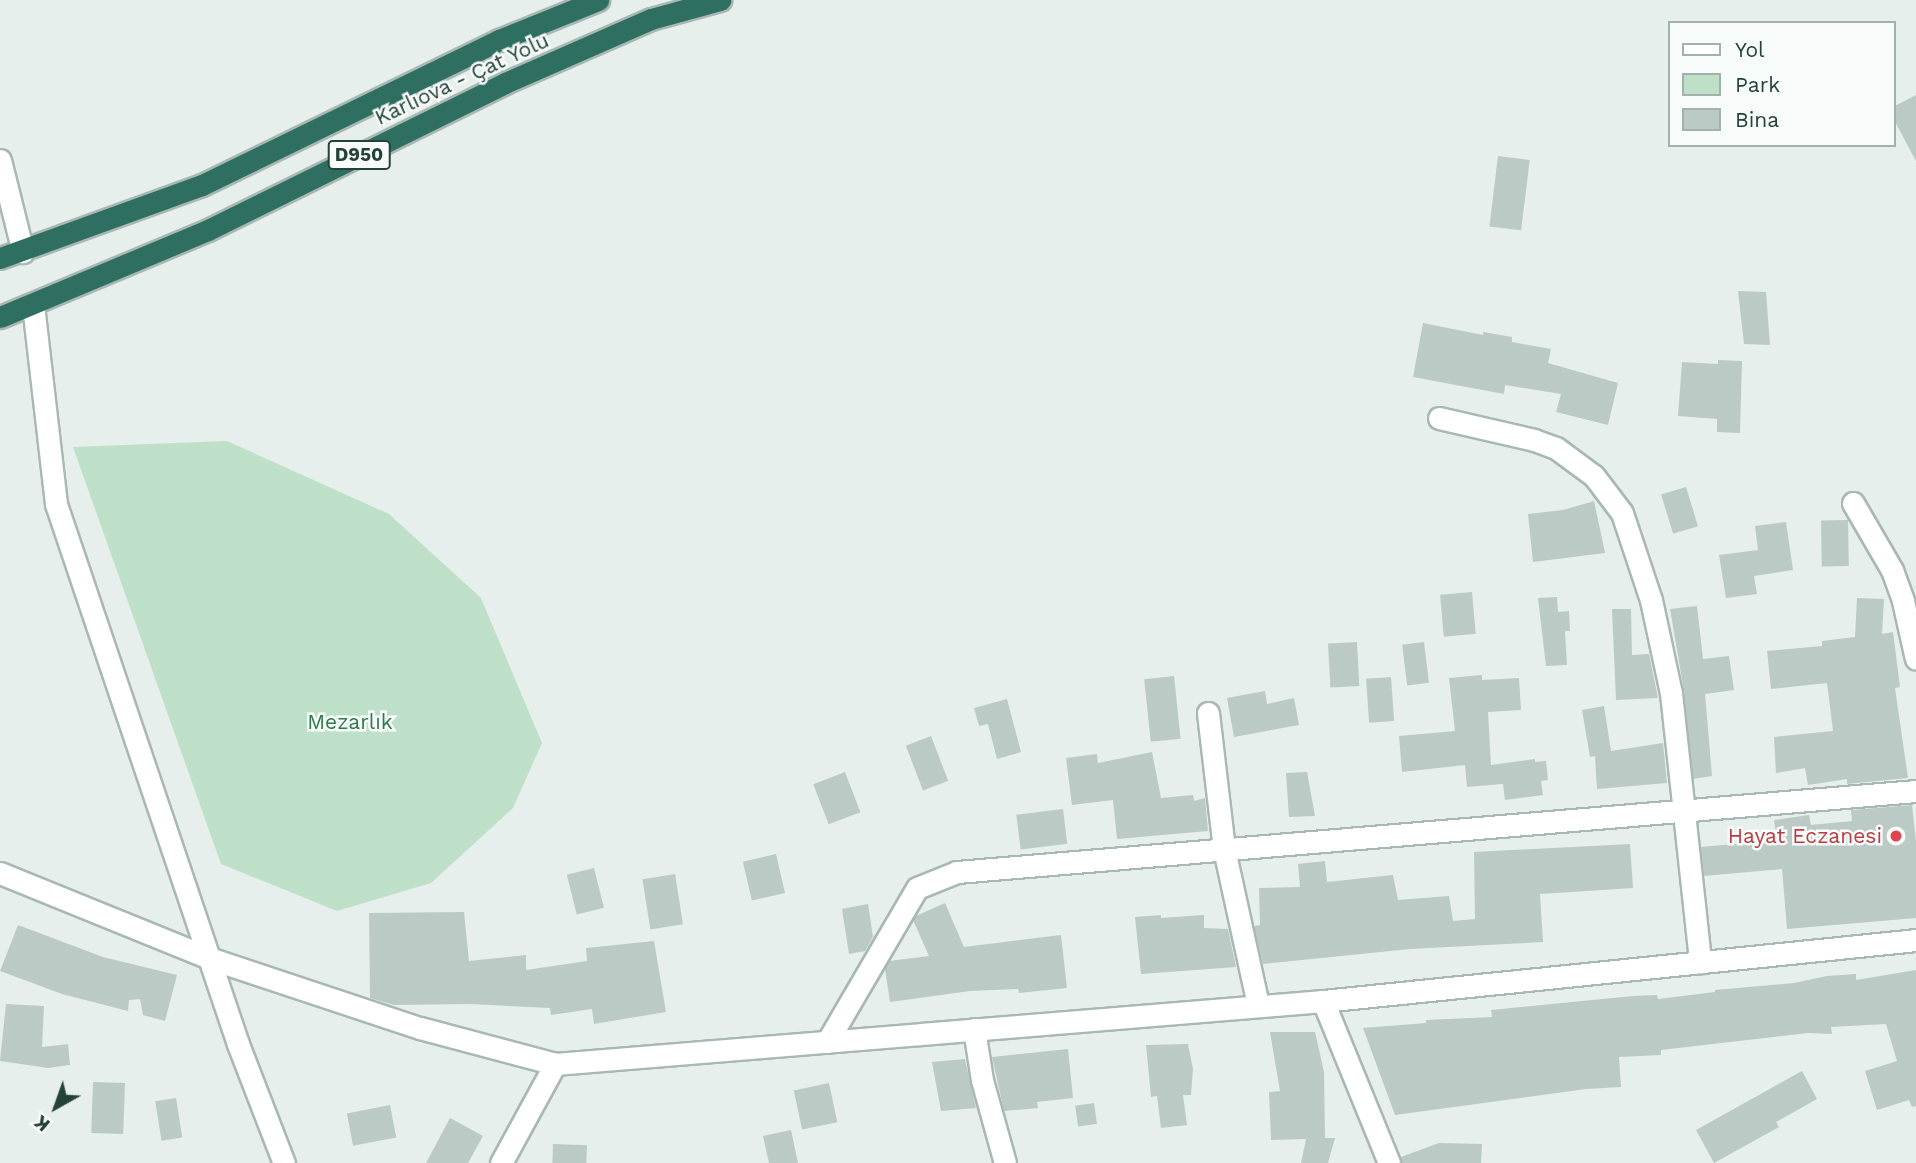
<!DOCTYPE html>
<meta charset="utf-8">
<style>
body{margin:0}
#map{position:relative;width:1916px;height:1163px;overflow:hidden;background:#e6efeb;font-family:"Work Sans",sans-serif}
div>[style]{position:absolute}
.green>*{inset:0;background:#bfe0c8}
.building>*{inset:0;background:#bbcac4;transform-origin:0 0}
.roads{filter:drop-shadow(2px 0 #a8b8b2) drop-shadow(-2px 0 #a8b8b2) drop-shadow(0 2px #a8b8b2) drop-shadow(0 -2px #a8b8b2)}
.minor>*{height:21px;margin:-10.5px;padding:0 10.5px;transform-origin:10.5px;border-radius:10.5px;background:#fff}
.highway>*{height:21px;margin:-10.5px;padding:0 10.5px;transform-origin:10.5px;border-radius:10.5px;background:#2f6f62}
.dots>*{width:19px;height:19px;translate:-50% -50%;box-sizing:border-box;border:4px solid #f7fbf9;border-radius:50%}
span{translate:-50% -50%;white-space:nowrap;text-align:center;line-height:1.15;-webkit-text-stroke:5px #f7fbf9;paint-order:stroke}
.shield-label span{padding:2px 5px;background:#f7fbf9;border:2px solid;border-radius:5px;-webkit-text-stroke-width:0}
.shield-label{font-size:19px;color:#24423a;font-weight:700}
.street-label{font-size:21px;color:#24423a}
.park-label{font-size:21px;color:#2d7a4b}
.health-label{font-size:21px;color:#be3a42}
.right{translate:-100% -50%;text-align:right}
.legend{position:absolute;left:1668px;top:21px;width:228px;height:126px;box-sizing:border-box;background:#f7fbf9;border:2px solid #a3b1ad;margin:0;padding:9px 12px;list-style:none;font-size:21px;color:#24423a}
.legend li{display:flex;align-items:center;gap:14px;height:35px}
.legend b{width:35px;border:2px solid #a3b1ad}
.north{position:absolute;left:21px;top:1072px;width:70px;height:70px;-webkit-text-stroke:5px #f7fbf9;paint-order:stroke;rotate:220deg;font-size:19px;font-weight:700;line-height:28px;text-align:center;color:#24423a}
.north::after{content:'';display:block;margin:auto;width:24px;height:32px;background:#24423a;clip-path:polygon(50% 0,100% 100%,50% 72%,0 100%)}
</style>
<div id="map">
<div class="green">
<i style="clip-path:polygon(227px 441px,389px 514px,481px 598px,542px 743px,513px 808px,431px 883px,337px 911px,221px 864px,73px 447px)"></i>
</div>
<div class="building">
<i style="clip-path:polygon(1916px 95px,1916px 161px,1893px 118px,1893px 107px)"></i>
<i style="left:1498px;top:156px;width:32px;height:71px;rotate:7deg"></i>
<i style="clip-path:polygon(1738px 291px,1766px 292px,1770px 345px,1744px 344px)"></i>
<i style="clip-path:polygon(1423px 323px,1483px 335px,1483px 332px,1512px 337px,1512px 342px,1551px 349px,1548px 363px,1618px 383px,1608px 425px,1556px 412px,1561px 394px,1505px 385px,1504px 394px,1413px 377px)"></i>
<i style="clip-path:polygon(1718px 360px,1742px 361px,1740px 433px,1717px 432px,1717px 419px,1678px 416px,1682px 362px,1718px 364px)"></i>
<i style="left:1686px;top:487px;width:41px;height:26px;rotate:73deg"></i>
<i style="clip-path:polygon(1594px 501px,1605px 553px,1533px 562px,1528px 514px,1563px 510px)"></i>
<i style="left:1848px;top:520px;width:46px;height:27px;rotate:89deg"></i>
<i style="clip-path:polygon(1786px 522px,1793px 570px,1754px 576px,1757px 594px,1726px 598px,1719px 555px,1758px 550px,1755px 526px)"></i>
<i style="left:1472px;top:592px;width:42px;height:32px;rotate:85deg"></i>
<i style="clip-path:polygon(1557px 597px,1558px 612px,1569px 611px,1570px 631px,1565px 631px,1567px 665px,1546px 666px,1538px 598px)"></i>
<i style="clip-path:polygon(1857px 598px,1884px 599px,1882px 634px,1893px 632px,1900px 687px,1895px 688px,1908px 778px,1847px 784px,1847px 779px,1808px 785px,1805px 768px,1776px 773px,1774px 737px,1833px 731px,1827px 683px,1771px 689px,1767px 651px,1822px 646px,1822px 641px,1855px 637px)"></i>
<i style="clip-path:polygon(1697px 606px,1703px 659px,1729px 656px,1734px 690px,1705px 694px,1712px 776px,1693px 779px,1684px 691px,1670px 609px)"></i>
<i style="clip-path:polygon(1612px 609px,1631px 609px,1632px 655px,1649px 654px,1658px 698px,1616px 700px)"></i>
<i style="left:1357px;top:642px;width:44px;height:29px;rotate:87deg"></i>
<i style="left:1424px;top:642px;width:41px;height:22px;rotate:83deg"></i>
<i style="clip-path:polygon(1482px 675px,1482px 680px,1519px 678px,1521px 710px,1488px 712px,1491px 765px,1535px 759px,1535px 762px,1546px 761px,1548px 780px,1541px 781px,1543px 795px,1505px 800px,1503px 784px,1467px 787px,1465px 765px,1402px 772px,1399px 736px,1455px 731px,1449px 678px)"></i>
<i style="left:1174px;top:676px;width:63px;height:30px;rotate:84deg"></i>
<i style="left:1391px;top:677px;width:44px;height:25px;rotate:86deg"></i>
<i style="clip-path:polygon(1265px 691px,1267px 704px,1294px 698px,1299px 725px,1234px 737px,1227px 698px)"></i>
<i style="clip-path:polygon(1007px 699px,1021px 752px,997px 759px,988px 724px,979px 726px,974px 708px)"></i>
<i style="clip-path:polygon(1604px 706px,1611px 751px,1663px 743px,1667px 783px,1597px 789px,1595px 756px,1590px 757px,1582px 710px)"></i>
<i style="left:931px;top:736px;width:48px;height:27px;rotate:69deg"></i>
<i style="clip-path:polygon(1152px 752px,1161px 798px,1193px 795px,1194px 801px,1205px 798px,1208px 831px,1117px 839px,1113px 800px,1072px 805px,1066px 758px,1097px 754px,1098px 763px)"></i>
<i style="left:845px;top:772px;width:43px;height:34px;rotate:69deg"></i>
<i style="clip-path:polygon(1307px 772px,1315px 816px,1289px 817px,1286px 773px)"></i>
<i style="clip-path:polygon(1912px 805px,1916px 841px,1916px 918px,1787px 929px,1782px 869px,1704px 876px,1701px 847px,1777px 840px,1774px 820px,1809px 815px,1811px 825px,1852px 821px,1851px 810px)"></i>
<i style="left:1063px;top:809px;width:35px;height:47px;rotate:83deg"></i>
<i style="clip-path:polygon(1630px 844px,1633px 888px,1540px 894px,1543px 942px,1410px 949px,1263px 964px,1254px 926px,1260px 925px,1259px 888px,1300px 887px,1298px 864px,1325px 861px,1327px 882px,1393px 875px,1398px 900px,1449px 896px,1453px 921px,1475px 919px,1474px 852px)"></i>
<i style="left:776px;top:854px;width:40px;height:34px;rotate:77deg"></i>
<i style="left:594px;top:868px;width:41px;height:28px;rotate:76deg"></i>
<i style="left:675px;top:874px;width:51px;height:33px;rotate:81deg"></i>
<i style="clip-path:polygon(945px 903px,964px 947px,1061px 935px,1067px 988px,1019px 993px,1018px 989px,970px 991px,890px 1002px,885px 969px,889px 961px,929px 956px,913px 920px,916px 916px)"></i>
<i style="clip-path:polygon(868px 904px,873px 937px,865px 951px,849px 954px,842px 909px)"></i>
<i style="clip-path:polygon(464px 912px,469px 961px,526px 955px,526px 970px,587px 961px,586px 948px,654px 941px,666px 1012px,594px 1024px,592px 1009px,551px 1015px,550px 1008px,470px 1004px,394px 1005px,370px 998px,369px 913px)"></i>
<i style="clip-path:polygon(1161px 915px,1161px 918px,1204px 915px,1204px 928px,1228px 929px,1236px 967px,1141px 974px,1135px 917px)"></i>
<i style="clip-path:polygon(18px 925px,103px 957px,177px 975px,165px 1021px,143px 1015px,140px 999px,129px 1000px,128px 1011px,62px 994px,0 971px)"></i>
<i style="clip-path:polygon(1916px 970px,1916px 1106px,1912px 1107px,1909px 1100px,1877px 1110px,1865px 1071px,1897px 1061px,1886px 1024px,1831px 1027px,1832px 1034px,1808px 1033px,1661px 1050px,1661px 1055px,1619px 1057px,1621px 1087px,1586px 1089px,1395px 1115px,1363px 1028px,1426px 1023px,1426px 1020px,1492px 1017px,1491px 1010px,1633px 996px,1657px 995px,1658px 999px,1715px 992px,1715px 990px,1794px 983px,1827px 976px,1856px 974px,1856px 980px)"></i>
<i style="clip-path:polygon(6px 1004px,44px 1006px,42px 1047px,68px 1044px,70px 1065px,48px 1068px,0 1061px)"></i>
<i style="clip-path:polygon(1270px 1032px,1315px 1032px,1324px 1072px,1325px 1138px,1335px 1138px,1328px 1163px,1301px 1163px,1306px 1139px,1271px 1140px,1269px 1092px,1280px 1091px)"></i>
<i style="clip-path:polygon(1188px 1044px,1193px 1069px,1191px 1095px,1183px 1095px,1187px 1125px,1161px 1128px,1157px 1096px,1151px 1097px,1146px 1045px)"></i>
<i style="clip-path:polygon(1068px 1049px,1073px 1098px,1037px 1102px,1038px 1108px,1004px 1111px,992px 1057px)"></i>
<i style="clip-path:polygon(965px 1059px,976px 1108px,941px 1111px,932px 1062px)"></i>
<i style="clip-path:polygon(1802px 1071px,1817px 1099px,1776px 1122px,1779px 1127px,1714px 1163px,1696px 1130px)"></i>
<i style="left:93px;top:1082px;width:32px;height:51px;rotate:2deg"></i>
<i style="left:829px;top:1083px;width:40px;height:36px;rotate:78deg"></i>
<i style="left:176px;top:1098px;width:40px;height:21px;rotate:81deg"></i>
<i style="left:1094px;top:1103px;width:21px;height:19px;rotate:82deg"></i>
<i style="left:390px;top:1105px;width:33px;height:44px;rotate:79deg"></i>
<i style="clip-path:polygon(450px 1118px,483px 1136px,468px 1163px,426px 1163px)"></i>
<i style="clip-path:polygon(791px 1130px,798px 1163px,769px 1163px,763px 1136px)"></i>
<i style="clip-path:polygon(1439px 1143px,1482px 1144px,1481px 1163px,1402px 1163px,1401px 1157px)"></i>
<i style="left:553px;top:1144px;width:34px;height:19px;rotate:2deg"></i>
</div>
<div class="roads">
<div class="minor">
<i style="left:0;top:160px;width:95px;rotate:76deg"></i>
<i style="left:33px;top:305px;width:200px;rotate:83.4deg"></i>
<i style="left:56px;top:504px;width:570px;rotate:71.37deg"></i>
<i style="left:238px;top:1044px;width:128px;rotate:68.9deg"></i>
<i style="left:1439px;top:418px;width:98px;rotate:13deg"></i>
<i style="left:1534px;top:440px;width:23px;rotate:20deg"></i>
<i style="left:1556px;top:448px;width:47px;rotate:36.4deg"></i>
<i style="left:1594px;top:476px;width:46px;rotate:52.9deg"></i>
<i style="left:1622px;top:513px;width:92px;rotate:71.6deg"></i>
<i style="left:1651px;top:600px;width:95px;rotate:77.9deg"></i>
<i style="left:1671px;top:693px;width:271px;rotate:83.8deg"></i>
<i style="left:1853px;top:503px;width:78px;rotate:59.8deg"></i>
<i style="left:1892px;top:570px;width:33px;rotate:70deg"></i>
<i style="left:1903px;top:601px;width:59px;rotate:77.4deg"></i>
<i style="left:1208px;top:713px;width:137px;rotate:83.3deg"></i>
<i style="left:1224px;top:849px;width:160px;rotate:77.7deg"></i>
<i style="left:0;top:873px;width:226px;rotate:22.1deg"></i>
<i style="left:209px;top:958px;width:222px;rotate:18.4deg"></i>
<i style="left:420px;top:1028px;width:140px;rotate:14.9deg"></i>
<i style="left:555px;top:1064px;width:771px;rotate:-4.69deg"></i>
<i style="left:1323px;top:1001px;width:596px;rotate:-5.87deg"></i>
<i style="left:1323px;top:1001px;width:175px;rotate:67.8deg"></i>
<i style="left:974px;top:1029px;width:52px;rotate:81.1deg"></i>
<i style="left:982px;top:1080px;width:86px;rotate:74.5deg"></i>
<i style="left:827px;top:1042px;width:178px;rotate:-59.7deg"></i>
<i style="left:917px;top:888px;width:43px;rotate:-21.8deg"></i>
<i style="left:957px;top:872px;width:962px;rotate:-4.83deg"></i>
<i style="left:501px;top:1163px;width:113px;rotate:-61.4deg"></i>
</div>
<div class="highway">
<i style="left:0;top:258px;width:215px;rotate:-19.9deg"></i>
<i style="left:202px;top:185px;width:331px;rotate:-26deg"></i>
<i style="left:499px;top:40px;width:107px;rotate:-22deg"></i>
<i style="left:0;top:317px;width:225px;rotate:-22.7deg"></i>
<i style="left:208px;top:230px;width:331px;rotate:-26.3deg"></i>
<i style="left:505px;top:83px;width:159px;rotate:-23.7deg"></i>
<i style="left:651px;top:19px;width:72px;rotate:-15.4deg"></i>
</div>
</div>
<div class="dots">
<i style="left:1896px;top:836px;background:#e0444e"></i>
</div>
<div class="shield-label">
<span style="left:359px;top:155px">D950</span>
</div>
<div class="street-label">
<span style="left:462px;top:79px;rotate:-25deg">Karlıova - Çat Yolu</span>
</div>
<div class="park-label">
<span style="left:350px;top:722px">Mezarlık</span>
</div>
<div class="health-label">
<span class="right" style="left:1882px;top:836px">Hayat Eczanesi</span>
</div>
<ul class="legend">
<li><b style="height:9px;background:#fff"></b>Yol</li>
<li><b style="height:19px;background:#bfe0c8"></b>Park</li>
<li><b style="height:19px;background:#bbcac4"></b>Bina</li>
</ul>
<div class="north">K</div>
</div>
